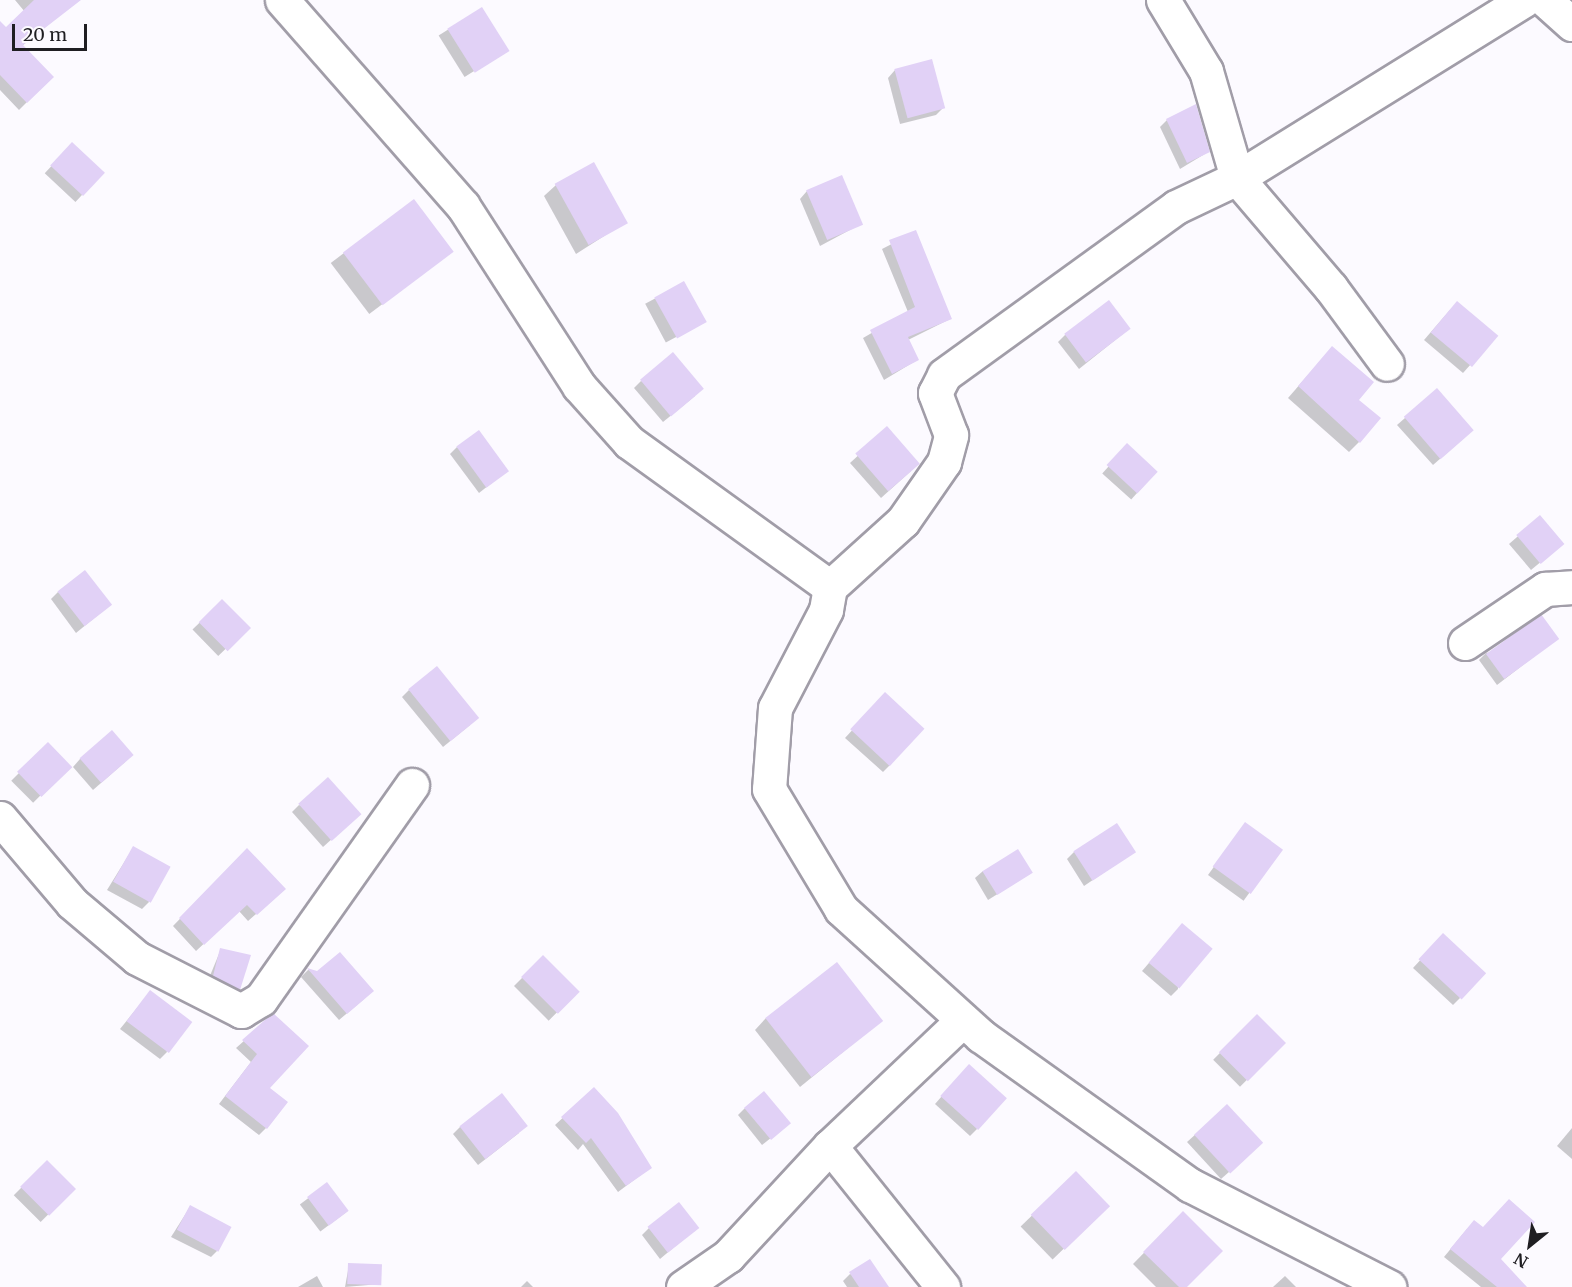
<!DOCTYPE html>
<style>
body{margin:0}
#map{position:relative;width:1572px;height:1287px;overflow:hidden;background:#fcfaff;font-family:Merriweather,serif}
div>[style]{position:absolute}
.shadow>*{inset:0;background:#0003;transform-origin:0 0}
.building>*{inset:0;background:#e1d1f6;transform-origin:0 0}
.roads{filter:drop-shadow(2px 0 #a19da8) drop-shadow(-2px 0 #a19da8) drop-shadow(0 2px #a19da8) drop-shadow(0 -2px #a19da8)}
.minor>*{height:33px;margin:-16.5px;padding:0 16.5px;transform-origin:16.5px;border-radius:16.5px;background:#fff}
span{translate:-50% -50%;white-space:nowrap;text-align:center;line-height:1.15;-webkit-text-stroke:4.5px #fcfaff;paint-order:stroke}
.north{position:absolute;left:1500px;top:1215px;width:60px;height:60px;-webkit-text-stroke:4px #fcfaff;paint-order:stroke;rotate:210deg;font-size:16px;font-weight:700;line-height:24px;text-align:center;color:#1f1e22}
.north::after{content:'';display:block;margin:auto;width:21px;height:27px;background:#1f1e22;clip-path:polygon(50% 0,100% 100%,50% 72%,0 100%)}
.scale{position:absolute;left:12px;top:24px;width:75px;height:27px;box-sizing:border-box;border:3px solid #1f1e22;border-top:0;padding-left:8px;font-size:18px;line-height:21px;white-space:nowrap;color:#1f1e22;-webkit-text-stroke:4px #fcfaff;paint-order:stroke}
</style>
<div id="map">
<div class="shadow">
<i style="clip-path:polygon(15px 0,65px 0,70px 7px,22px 46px,52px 77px,19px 110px,0 90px,0 35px,25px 12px)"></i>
<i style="left:481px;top:9px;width:49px;height:50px;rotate:58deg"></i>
<i style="clip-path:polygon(895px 70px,943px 108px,936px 115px,900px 124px,888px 78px)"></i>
<i style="clip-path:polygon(1167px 120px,1208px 152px,1180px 169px,1160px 127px)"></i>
<i style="left:72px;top:144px;width:42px;height:40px;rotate:43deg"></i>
<i style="clip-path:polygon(556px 185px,626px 222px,576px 254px,544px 196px)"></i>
<i style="clip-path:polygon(807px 191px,861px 224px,820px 246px,800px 199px)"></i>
<i style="left:413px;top:201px;width:64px;height:103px;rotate:53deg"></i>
<i style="clip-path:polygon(915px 232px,950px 319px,908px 340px,917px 360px,884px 380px,863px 338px,908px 312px,882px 249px)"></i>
<i style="left:684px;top:283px;width:44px;height:44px;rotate:62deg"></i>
<i style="clip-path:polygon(1450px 310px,1496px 336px,1463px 373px,1424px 340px)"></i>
<i style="clip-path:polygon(1129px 329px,1079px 369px,1058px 342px,1065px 335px)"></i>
<i style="clip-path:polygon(1322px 359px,1357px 401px,1359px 442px,1349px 452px,1288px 398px)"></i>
<i style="clip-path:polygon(641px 381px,695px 396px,663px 422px,634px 388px)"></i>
<i style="clip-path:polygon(1437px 390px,1465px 437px,1433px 465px,1397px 425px)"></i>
<i style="clip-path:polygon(887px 429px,911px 471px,881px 498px,850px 463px)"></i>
<i style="left:1127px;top:446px;width:39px;height:37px;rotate:42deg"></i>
<i style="clip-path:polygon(457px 447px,507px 471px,479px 493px,450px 454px)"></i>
<i style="clip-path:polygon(1540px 517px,1554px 551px,1531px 570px,1509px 544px)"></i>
<i style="clip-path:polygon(58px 592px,110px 605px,76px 633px,51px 599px)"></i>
<i style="left:222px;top:601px;width:37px;height:41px;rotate:46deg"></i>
<i style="clip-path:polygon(1557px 639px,1497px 685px,1479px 660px,1486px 653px)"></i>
<i style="clip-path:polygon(409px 690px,470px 725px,443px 747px,402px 697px)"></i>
<i style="clip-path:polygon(878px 702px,890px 765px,883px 772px,845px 738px)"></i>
<i style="left:48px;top:744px;width:31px;height:52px;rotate:45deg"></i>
<i style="clip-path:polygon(80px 759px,125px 762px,93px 790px,73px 767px)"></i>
<i style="clip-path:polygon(299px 805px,352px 821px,323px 847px,292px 812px)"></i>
<i style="left:1245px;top:824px;width:44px;height:63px;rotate:36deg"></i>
<i style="clip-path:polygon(133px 848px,149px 902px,142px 909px,107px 890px)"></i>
<i style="clip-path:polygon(247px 850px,277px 896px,248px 921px,239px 911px,196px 951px,173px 926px)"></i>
<i style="clip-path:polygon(1074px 852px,1134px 852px,1084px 886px,1067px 859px)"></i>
<i style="clip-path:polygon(983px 871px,1031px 873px,988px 900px,975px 878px)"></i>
<i style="clip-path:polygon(1175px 933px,1178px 989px,1171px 996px,1142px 971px)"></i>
<i style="clip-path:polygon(1436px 943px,1460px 998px,1453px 1005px,1413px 968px)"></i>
<i style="clip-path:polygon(221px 949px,239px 989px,232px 996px,207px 983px)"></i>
<i style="left:543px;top:957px;width:49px;height:41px;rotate:45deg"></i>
<i style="clip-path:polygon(308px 970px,318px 972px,364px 999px,339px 1020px,301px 977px)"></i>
<i style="clip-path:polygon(150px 992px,167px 1052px,160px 1059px,120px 1029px)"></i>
<i style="clip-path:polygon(273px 1015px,266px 1128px,259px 1135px,219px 1104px,251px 1062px,236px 1048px)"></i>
<i style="left:1257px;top:1016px;width:38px;height:62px;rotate:45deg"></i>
<i style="clip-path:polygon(766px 1018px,881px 1021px,800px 1087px,755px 1030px)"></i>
<i style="clip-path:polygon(962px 1073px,977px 1129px,970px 1136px,935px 1104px)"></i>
<i style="clip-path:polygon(594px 1089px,650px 1168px,618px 1192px,583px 1144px,578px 1150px,555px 1125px)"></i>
<i style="clip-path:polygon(1227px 1106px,1254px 1150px,1221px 1179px,1187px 1142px)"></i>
<i style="clip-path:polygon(745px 1108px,781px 1130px,762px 1145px,738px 1115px)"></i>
<i style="clip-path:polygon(460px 1127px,519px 1133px,478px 1165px,453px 1134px)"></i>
<i style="clip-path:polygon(1572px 1128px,1572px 1159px,1557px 1146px)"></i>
<i style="left:47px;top:1162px;width:38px;height:47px;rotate:45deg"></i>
<i style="left:1076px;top:1173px;width:46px;height:77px;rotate:46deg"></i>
<i style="left:327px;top:1184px;width:34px;height:34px;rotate:53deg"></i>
<i style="clip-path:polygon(190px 1207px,218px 1250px,211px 1257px,171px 1237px)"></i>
<i style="clip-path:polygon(1183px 1213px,1185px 1287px,1156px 1287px,1133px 1264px)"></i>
<i style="clip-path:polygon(649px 1228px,697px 1228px,660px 1259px,642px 1235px)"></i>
<i style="clip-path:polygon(1467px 1229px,1499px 1260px,1525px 1287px,1481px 1287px,1444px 1257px)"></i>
<i style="clip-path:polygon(349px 1265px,380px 1284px,345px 1287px)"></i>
<i style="clip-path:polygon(850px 1274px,887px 1287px,847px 1287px,843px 1281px)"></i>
<i style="clip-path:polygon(317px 1276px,323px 1287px,298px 1287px)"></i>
<i style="clip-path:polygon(1285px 1276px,1296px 1287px,1273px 1287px)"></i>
<i style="clip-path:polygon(527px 1281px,533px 1287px,521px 1287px)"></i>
</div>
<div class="building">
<i style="clip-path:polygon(34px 0,81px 0,23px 45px,54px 77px,27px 103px,0 75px,0 21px,6px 27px)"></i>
<i style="left:482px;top:7px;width:52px;height:41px;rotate:58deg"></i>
<i style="left:932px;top:59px;width:51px;height:39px;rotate:75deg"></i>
<i style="clip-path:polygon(1196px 104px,1210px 152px,1187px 163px,1166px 119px)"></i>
<i style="left:72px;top:142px;width:45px;height:32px;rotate:43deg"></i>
<i style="left:594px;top:162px;width:70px;height:45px;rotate:61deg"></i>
<i style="left:842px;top:175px;width:54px;height:39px;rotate:67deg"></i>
<i style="left:414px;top:199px;width:66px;height:89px;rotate:53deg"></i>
<i style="clip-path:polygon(916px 230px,952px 319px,908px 337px,919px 360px,892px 374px,870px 330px,915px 307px,889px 240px)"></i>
<i style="left:684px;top:281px;width:47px;height:34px;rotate:61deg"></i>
<i style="left:1109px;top:300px;width:36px;height:56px;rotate:53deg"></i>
<i style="left:1457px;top:301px;width:54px;height:41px;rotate:40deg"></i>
<i style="clip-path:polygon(1332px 346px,1374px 382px,1359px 400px,1381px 418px,1360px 443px,1298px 386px)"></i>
<i style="left:673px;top:352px;width:48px;height:43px;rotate:50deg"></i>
<i style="left:1437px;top:388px;width:56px;height:44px;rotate:49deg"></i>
<i style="left:887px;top:426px;width:50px;height:42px;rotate:49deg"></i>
<i style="left:479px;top:430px;width:51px;height:28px;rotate:54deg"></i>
<i style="left:1127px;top:443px;width:42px;height:30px;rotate:43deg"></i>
<i style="left:1540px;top:515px;width:38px;height:31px;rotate:50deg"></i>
<i style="left:85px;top:570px;width:44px;height:35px;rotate:52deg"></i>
<i style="left:222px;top:599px;width:41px;height:33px;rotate:45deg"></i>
<i style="left:1541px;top:614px;width:31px;height:68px;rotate:54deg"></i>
<i style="left:437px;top:666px;width:67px;height:37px;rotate:51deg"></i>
<i style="left:885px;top:692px;width:54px;height:51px;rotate:43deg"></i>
<i style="left:112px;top:730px;width:33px;height:43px;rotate:49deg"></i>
<i style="left:48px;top:742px;width:35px;height:43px;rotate:46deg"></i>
<i style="left:328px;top:777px;width:50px;height:40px;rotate:48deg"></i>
<i style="left:1245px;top:822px;width:47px;height:55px;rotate:36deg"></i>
<i style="left:1117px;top:823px;width:35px;height:52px;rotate:57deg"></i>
<i style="left:133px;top:846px;width:43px;height:41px;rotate:29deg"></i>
<i style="clip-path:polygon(247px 848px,286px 889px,257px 915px,247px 905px,204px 945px,179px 918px)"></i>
<i style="left:1018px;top:849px;width:28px;height:42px;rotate:58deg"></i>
<i style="left:1182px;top:923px;width:40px;height:52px;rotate:40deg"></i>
<i style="left:1443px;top:933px;width:59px;height:36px;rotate:43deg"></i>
<i style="clip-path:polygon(220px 948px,251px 955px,240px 990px,213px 976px)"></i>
<i style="clip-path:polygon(340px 952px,374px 991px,347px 1014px,307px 968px,317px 971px)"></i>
<i style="left:543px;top:955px;width:52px;height:31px;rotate:45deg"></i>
<i style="left:837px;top:962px;width:75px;height:91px;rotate:52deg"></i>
<i style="left:150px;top:990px;width:53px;height:39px;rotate:37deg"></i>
<i style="clip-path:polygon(273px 1013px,309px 1046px,270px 1088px,288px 1102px,267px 1129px,225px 1096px,257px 1054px,242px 1040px)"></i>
<i style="left:1257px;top:1014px;width:41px;height:54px;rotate:45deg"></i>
<i style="left:969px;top:1064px;width:51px;height:43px;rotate:42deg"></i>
<i style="clip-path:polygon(594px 1087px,618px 1113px,652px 1168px,626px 1186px,591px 1138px,586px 1143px,561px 1117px)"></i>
<i style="left:764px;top:1091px;width:42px;height:26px;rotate:50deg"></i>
<i style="left:502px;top:1093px;width:42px;height:54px;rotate:52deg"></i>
<i style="left:1227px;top:1104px;width:53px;height:45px;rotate:47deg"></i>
<i style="left:47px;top:1160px;width:41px;height:38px;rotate:45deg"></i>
<i style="left:1076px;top:1171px;width:49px;height:63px;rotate:46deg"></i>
<i style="left:327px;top:1182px;width:36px;height:25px;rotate:53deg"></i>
<i style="clip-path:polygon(1509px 1199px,1535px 1222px,1501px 1259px,1527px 1287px,1497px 1287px,1450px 1249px,1474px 1220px,1483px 1227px)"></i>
<i style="left:679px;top:1202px;width:33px;height:40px;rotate:52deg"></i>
<i style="left:190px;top:1205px;width:47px;height:28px;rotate:28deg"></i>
<i style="clip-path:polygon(1183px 1211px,1223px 1251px,1187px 1287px,1179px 1287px,1143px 1252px)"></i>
<i style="clip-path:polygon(870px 1259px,889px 1287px,859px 1287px,849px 1272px)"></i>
<i style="left:348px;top:1263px;width:34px;height:21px;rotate:2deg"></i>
</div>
<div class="roads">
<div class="minor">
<i style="left:282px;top:0;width:274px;rotate:48.7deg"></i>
<i style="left:463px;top:206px;width:214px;rotate:57.2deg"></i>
<i style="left:579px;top:386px;width:75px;rotate:48.2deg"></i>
<i style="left:629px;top:442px;width:248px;rotate:35.8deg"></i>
<i style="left:830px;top:587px;width:23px;rotate:100deg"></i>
<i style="left:826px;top:610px;width:110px;rotate:117.5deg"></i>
<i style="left:775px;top:708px;width:81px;rotate:94.2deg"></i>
<i style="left:769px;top:789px;width:140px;rotate:59deg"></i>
<i style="left:841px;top:909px;width:189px;rotate:42.2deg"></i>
<i style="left:981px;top:1036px;width:257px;rotate:35.5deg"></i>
<i style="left:1190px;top:1185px;width:224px;rotate:27.1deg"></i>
<i style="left:1163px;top:0;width:83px;rotate:58.8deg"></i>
<i style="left:1206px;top:71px;width:111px;rotate:73.8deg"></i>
<i style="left:1237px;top:178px;width:338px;rotate:-31.8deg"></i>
<i style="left:1545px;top:0;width:36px;rotate:42deg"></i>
<i style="left:830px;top:587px;width:98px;rotate:-42.1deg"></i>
<i style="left:903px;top:521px;width:72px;rotate:-55.2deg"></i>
<i style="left:944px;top:462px;width:28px;rotate:-75deg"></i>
<i style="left:951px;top:435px;width:45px;rotate:-110.9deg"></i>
<i style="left:935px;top:393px;width:20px;rotate:-63deg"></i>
<i style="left:944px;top:375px;width:286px;rotate:-35.9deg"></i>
<i style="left:1176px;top:207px;width:68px;rotate:-25.4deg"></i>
<i style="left:1237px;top:178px;width:145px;rotate:49.5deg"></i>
<i style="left:1331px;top:288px;width:94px;rotate:53.6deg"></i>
<i style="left:1465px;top:643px;width:97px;rotate:-34deg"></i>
<i style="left:1545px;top:589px;width:27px;rotate:-4deg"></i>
<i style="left:0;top:818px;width:111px;rotate:49.7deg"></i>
<i style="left:72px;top:903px;width:85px;rotate:40.2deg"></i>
<i style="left:137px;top:958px;width:117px;rotate:27deg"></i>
<i style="left:241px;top:1011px;width:23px;rotate:-31deg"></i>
<i style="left:261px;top:999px;width:262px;rotate:-54.8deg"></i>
<i style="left:830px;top:1146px;width:181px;rotate:51.3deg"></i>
<i style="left:683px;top:1287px;width:55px;rotate:-34.6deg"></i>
<i style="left:728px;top:1256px;width:150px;rotate:-47.2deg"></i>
<i style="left:830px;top:1146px;width:183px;rotate:-43.5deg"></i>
</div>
</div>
<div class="north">N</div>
<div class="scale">20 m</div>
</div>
